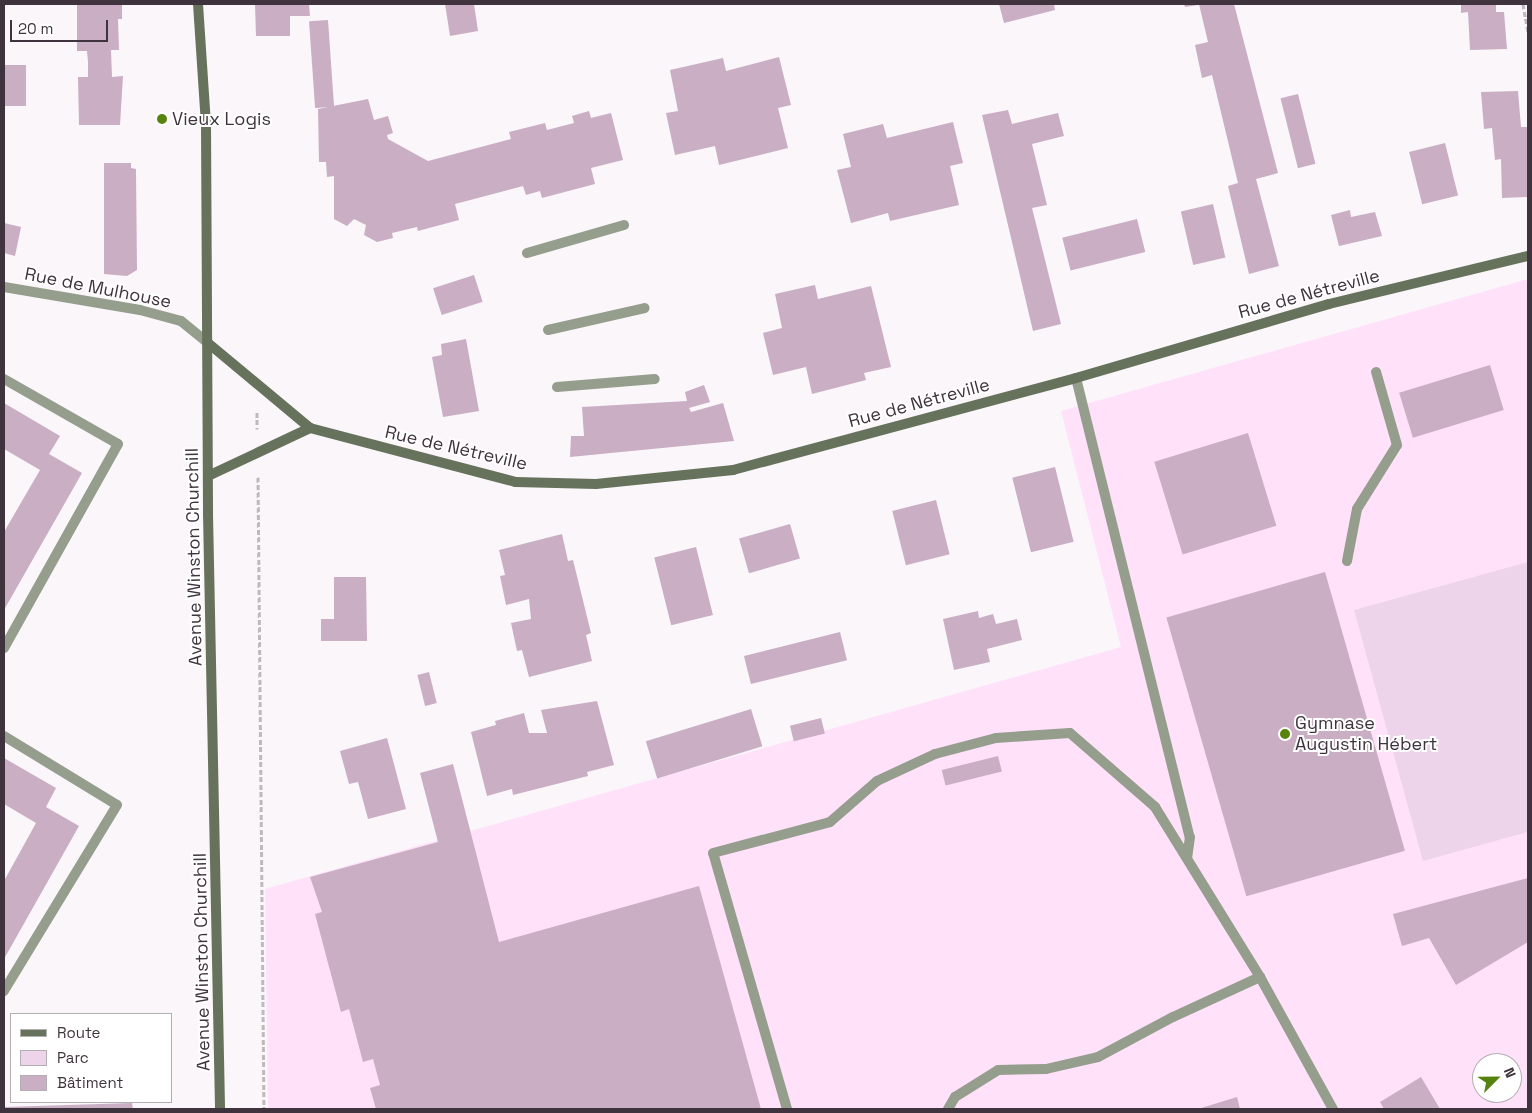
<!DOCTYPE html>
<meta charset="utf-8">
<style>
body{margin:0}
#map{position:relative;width:1532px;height:1113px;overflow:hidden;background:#fbf6fa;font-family:"Space Grotesk",sans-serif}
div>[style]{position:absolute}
.built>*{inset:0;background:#ffe2fa}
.green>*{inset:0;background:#eed4ea}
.building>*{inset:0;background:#c9aec4;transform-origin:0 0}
.path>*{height:3px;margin-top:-1.5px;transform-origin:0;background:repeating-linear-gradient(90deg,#bfb8bd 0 5px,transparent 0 7.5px)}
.lane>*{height:10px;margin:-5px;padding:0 5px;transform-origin:5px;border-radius:5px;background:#959d8d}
.street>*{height:10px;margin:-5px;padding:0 5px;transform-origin:5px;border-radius:5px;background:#959d8d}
.secondary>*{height:10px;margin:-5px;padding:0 5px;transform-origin:5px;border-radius:5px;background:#66725b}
.dots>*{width:14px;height:14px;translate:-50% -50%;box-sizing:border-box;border:2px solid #fff;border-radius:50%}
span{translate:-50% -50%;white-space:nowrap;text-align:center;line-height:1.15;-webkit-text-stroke:4px #fff;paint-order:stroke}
.poi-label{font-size:18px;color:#3f343d}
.left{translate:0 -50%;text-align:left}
.street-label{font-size:18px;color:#3f343d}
.frame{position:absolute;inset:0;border:5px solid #3f343d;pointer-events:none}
.legend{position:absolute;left:10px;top:1013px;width:162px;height:90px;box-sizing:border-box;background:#fff;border:1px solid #b2aeb1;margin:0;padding:6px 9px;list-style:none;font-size:15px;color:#3f343d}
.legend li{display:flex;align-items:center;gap:10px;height:25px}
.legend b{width:25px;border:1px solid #b2aeb1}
.north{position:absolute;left:1472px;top:1053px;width:50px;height:50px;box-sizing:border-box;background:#fff;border:1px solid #b2aeb1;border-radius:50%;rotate:67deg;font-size:14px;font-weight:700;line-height:20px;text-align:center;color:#3f343d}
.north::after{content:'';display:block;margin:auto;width:18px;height:22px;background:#56830e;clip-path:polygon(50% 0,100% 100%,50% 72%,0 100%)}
.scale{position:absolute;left:10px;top:20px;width:98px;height:22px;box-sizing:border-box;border:2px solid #3f343d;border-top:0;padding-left:6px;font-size:15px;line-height:18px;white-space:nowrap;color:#3f343d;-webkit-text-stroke:4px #fff;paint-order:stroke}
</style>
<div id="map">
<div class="built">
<i style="clip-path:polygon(evenodd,1528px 279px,1528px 1109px,268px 1109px,265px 889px,1121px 647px,1061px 411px,1528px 279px,1482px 1063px,1512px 1063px,1512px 1093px,1482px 1093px,1482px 1063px)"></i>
</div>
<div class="green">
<i style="clip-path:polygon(1528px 562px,1528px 832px,1423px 861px,1354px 610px)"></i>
</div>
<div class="building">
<i style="clip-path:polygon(77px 4px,122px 4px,122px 19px,118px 19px,119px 50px,111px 50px,112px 77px,123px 76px,120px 125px,79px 125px,78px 77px,88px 77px,88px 62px,87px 51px,77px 51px)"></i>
<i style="clip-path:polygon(255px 4px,309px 4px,310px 16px,290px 16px,290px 36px,256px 36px)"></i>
<i style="clip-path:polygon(445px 4px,474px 4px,478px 31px,450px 36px)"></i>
<i style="clip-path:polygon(999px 4px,1054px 4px,1055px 10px,1004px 23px)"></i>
<i style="clip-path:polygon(1184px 4px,1198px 4px,1198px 5px,1185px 7px)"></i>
<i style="clip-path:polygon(1199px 4px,1234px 4px,1278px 173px,1256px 179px,1279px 266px,1249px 274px,1228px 186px,1238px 183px,1212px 75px,1202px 78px,1195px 45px,1208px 42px)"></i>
<i style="clip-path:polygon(1461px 4px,1496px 4px,1496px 12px,1504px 12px,1507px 49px,1470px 50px,1468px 12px,1461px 13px)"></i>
<i style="left:328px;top:20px;width:87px;height:19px;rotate:86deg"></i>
<i style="clip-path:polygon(779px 57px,791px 105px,778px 108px,788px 148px,719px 165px,715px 146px,675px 155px,666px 113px,678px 111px,670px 70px,723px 58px,726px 71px)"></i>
<i style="left:4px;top:65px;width:22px;height:41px"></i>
<i style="clip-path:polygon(1518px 91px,1521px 127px,1528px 127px,1528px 197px,1502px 198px,1501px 159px,1495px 160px,1492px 128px,1484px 129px,1481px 92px)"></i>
<i style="left:1298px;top:94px;width:72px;height:18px;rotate:76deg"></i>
<i style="clip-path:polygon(368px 99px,374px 120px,388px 116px,393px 133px,387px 135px,388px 139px,428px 161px,511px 139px,509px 132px,545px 123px,547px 130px,574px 123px,572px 116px,589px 111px,591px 118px,611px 113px,623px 160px,591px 168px,595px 184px,542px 198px,540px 191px,526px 195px,523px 186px,455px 204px,459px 220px,418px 231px,417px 227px,392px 233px,393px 238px,377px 242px,364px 235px,366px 225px,354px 219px,347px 226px,334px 219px,334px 176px,327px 177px,326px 162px,319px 162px,318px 109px)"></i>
<i style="clip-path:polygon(1008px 110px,1012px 124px,1058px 113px,1064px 136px,1032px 144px,1047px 205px,1032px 208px,1061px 324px,1033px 331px,982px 115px)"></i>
<i style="clip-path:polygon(953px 122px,963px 163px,950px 166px,959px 205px,890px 221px,888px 213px,851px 223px,837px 170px,851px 167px,843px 134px,883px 124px,887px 138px)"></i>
<i style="left:1445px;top:143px;width:54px;height:37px;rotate:76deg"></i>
<i style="clip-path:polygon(104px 163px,131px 163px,131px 168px,136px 169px,137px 270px,127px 276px,104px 274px)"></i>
<i style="left:1213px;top:204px;width:55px;height:33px;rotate:77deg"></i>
<i style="clip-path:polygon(1350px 210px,1351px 217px,1375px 212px,1382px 236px,1339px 246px,1331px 215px)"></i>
<i style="left:1137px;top:219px;width:34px;height:77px;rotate:76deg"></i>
<i style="clip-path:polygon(4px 223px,21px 227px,15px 256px,4px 253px)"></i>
<i style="left:474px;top:275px;width:28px;height:43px;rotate:72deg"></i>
<i style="clip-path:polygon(815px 285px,818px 299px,871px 286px,891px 367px,864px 373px,866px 380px,812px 394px,806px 367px,773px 375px,763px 333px,782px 328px,775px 294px)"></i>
<i style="clip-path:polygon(466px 339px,479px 411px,443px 417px,432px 357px,442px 355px,441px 344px)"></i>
<i style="left:1490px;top:365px;width:47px;height:95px;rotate:73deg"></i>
<i style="clip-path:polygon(704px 385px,710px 402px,689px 408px,691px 412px,723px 403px,734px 441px,570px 457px,571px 436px,584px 436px,582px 407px,687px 401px,685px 392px)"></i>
<i style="clip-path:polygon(4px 403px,60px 436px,49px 454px,82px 473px,4px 610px,4px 532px,40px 470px,4px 449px)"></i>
<i style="left:1248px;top:433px;width:97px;height:98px;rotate:73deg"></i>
<i style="left:1055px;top:467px;width:77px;height:44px;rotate:76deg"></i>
<i style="left:936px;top:500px;width:56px;height:45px;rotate:76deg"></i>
<i style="left:790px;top:524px;width:36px;height:53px;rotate:74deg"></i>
<i style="clip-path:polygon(562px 534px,568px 561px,573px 560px,591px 633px,586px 635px,592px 661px,529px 677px,522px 650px,517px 651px,511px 623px,531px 619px,529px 599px,506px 605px,500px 576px,505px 575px,499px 550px)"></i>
<i style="left:696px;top:547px;width:70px;height:43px;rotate:76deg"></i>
<i style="left:1325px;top:572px;width:290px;height:165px;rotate:74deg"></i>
<i style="clip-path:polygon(334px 577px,366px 577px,367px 641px,321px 641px,321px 619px,334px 619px)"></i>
<i style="clip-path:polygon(978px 611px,979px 618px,993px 614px,996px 624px,1017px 619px,1022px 640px,987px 649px,990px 662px,954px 670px,943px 619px)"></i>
<i style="left:840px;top:632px;width:29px;height:99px;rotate:76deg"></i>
<i style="left:429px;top:672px;width:32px;height:12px;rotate:76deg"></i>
<i style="clip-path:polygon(597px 701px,614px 765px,587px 772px,588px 776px,513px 795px,512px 789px,487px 796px,471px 732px,496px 725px,495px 721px,524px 713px,529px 733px,547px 733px,541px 710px)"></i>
<i style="left:751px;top:709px;width:39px;height:110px;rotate:73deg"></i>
<i style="left:821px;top:718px;width:16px;height:32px;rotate:76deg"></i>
<i style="clip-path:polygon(387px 738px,406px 809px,368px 819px,358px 782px,349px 784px,340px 751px)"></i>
<i style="left:998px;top:756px;width:16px;height:58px;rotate:76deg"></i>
<i style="clip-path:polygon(4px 758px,56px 788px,46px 807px,79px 826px,4px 959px,4px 881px,36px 823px,4px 804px)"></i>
<i style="clip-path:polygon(453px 764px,499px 942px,699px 886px,761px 1109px,376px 1109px,370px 1088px,380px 1085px,373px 1059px,363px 1062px,349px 1009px,341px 1012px,315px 914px,322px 912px,310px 877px,438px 842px,420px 773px)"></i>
<i style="clip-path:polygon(1528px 878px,1528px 942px,1456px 985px,1429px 938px,1402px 946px,1393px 914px)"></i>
<i style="clip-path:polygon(1421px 1077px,1440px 1109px,1384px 1109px,1380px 1102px)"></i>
<i style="clip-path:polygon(1237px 1097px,1240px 1109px,1198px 1109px)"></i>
<i style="clip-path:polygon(132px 1103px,133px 1109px,4px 1109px,4px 1107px)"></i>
</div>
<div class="path">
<i style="left:1523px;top:4px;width:28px;rotate:80deg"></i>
<i style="left:257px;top:412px;width:17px;rotate:90deg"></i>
<i style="left:258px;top:477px;width:632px;rotate:89.46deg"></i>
</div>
<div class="lane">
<i style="left:527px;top:253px;width:101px;rotate:-16.1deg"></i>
<i style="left:548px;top:330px;width:99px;rotate:-12.8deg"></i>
<i style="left:1076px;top:378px;width:473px;rotate:76.1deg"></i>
<i style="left:1190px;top:837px;width:21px;rotate:98deg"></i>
<i style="left:4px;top:379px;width:131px;rotate:29.7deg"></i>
<i style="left:118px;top:444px;width:234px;rotate:119.2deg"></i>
<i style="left:557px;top:387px;width:98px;rotate:-4.7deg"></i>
<i style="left:1347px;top:561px;width:53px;rotate:-79.1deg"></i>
<i style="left:1357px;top:509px;width:75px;rotate:-58deg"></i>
<i style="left:1397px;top:445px;width:76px;rotate:-106deg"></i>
<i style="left:4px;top:736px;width:132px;rotate:31.4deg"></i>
<i style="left:117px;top:805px;width:218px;rotate:121.3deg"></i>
<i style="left:787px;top:1109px;width:266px;rotate:-106.1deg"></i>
<i style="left:713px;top:853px;width:121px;rotate:-14.8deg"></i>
<i style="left:830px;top:822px;width:62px;rotate:-41.1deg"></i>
<i style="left:877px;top:781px;width:64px;rotate:-25deg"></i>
<i style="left:935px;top:754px;width:63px;rotate:-14.7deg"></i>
<i style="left:996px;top:738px;width:74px;rotate:-3.9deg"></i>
<i style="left:1070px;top:733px;width:113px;rotate:41deg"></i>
<i style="left:1155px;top:807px;width:200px;rotate:58.3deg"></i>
<i style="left:1260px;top:977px;width:151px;rotate:61.1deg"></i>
<i style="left:948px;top:1109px;width:14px;rotate:-60deg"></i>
<i style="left:955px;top:1097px;width:51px;rotate:-32.1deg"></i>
<i style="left:998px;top:1070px;width:48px;rotate:-1.2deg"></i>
<i style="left:1046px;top:1069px;width:53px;rotate:-13deg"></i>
<i style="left:1098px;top:1057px;width:85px;rotate:-28.1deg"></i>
<i style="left:1173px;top:1017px;width:96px;rotate:-24.7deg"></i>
</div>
<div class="street">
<i style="left:4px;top:287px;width:138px;rotate:9.6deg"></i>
<i style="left:140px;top:310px;width:42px;rotate:15deg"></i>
<i style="left:181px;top:321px;width:35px;rotate:39deg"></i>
</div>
<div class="secondary">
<i style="left:198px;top:4px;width:119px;rotate:86.2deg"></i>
<i style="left:206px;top:123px;width:391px;rotate:89.7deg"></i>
<i style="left:208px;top:514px;width:595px;rotate:88.84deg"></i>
<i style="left:208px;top:343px;width:133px;rotate:39.8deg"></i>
<i style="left:310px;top:428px;width:213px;rotate:14.7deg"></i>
<i style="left:516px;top:482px;width:80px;rotate:1.4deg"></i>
<i style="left:596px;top:484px;width:138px;rotate:-5.8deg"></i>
<i style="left:733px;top:470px;width:355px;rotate:-15deg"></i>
<i style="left:1076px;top:378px;width:264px;rotate:-16.3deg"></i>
<i style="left:1329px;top:304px;width:205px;rotate:-13.6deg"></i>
<i style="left:208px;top:476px;width:113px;rotate:-25.2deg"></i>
</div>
<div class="dots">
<i style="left:162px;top:119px;background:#56830e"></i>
<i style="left:1285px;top:734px;background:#56830e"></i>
</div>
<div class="poi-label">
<span class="left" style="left:172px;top:119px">Vieux Logis</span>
<span class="left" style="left:1295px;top:734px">Gymnase<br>Augustin Hébert</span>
</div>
<div class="street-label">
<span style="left:98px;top:288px;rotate:11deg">Rue de Mulhouse</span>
<span style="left:1309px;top:294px;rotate:-15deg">Rue de Nétreville</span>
<span style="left:919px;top:403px;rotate:-15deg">Rue de Nétreville</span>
<span style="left:456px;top:448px;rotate:13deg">Rue de Nétreville</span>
<span style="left:194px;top:557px;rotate:-91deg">Avenue Winston Churchill</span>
<span style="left:202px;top:962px;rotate:-91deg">Avenue Winston Churchill</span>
</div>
<div class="frame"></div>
<ul class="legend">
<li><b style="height:6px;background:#66725b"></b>Route</li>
<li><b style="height:14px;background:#eed4ea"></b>Parc</li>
<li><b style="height:14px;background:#c9aec4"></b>Bâtiment</li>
</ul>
<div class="north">N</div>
<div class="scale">20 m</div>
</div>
